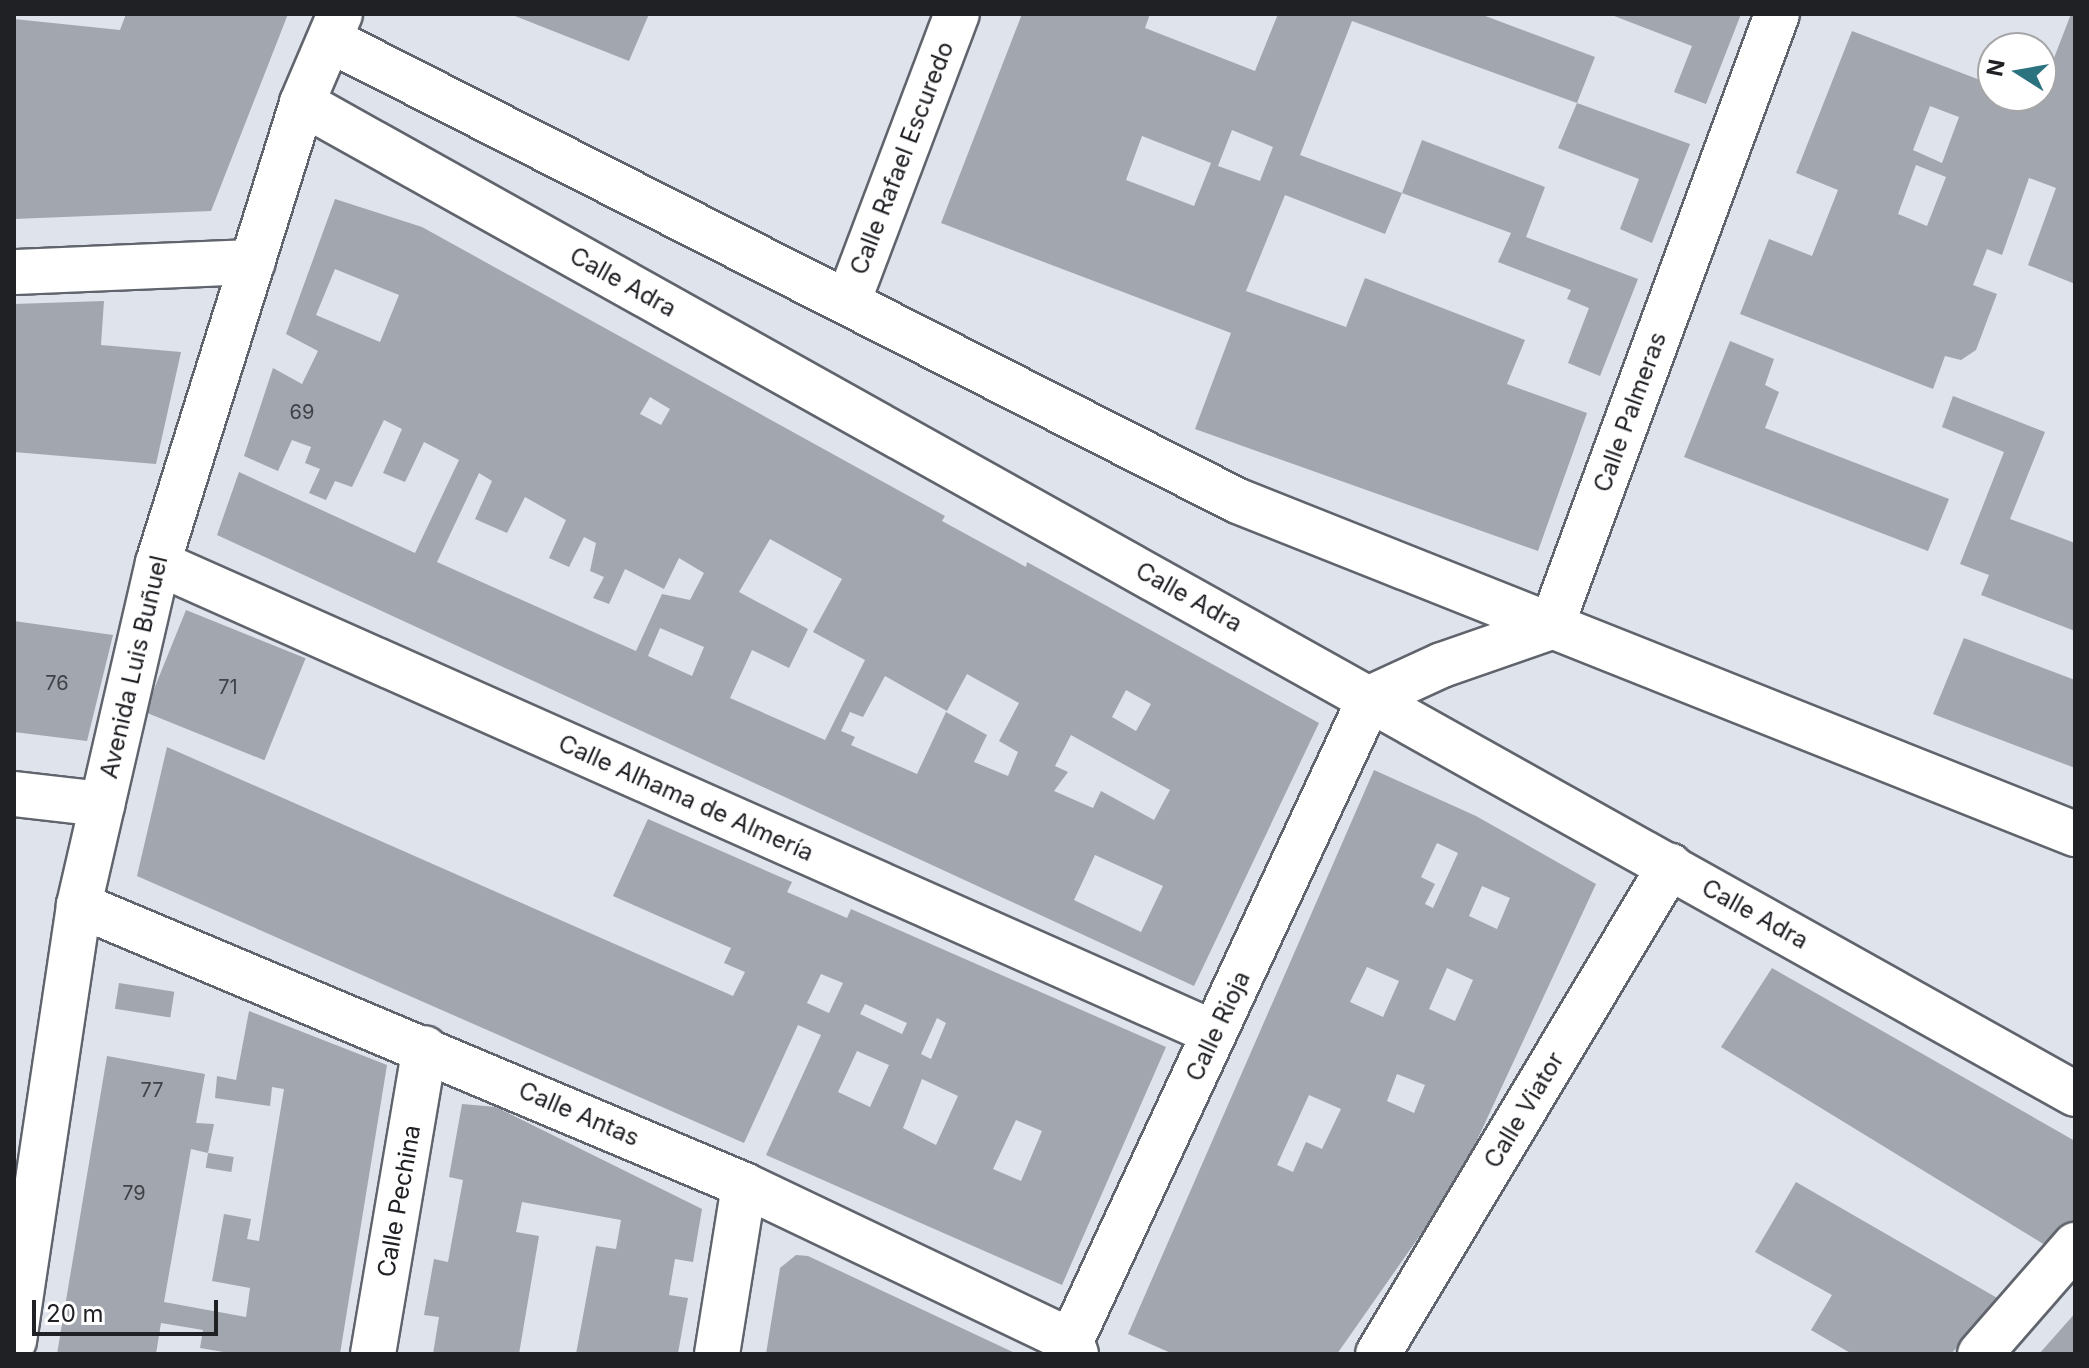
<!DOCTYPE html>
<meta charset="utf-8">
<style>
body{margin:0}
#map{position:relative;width:2089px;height:1368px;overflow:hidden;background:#dee3ec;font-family:Inter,sans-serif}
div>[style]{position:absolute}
.building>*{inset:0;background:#a1a6af;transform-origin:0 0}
.roads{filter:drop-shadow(2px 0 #60646c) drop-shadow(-2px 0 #60646c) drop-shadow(0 2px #60646c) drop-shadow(0 -2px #60646c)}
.minor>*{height:44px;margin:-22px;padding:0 22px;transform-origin:22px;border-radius:22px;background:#fff}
span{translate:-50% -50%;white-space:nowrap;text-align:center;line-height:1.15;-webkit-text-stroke:6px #fff;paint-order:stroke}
.number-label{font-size:20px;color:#404248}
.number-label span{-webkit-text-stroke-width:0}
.street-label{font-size:24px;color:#202125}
.frame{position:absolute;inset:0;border:16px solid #202125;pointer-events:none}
.north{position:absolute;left:1977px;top:32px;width:80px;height:80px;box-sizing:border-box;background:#fff;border:2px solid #a6a6a8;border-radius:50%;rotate:281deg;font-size:22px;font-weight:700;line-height:32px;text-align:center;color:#202125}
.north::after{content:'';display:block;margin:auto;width:28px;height:36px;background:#2c7380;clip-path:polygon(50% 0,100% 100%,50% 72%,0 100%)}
.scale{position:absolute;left:32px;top:1300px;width:186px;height:36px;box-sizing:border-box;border:4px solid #202125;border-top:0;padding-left:10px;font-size:24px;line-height:28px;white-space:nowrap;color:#202125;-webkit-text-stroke:6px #fff;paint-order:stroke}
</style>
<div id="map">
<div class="building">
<i style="clip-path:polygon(126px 14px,288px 14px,211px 211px,14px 219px,14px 19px,120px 30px)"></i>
<i style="clip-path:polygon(510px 14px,649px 14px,629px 61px)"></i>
<i style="clip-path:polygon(evenodd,1022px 14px,1150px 14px,1145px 28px,1255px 71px,1278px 14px,1480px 14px,1595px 57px,1577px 103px,1352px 21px,1300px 155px,1402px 193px,1385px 234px,1285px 195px,1246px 291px,1346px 327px,1365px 278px,1525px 340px,1507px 384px,1587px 413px,1538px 551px,1195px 429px,1231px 333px,941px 223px,1022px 14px,1232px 130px,1273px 147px,1260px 181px,1218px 166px,1232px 130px,1022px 14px,1142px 136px,1211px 163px,1194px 206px,1126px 180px,1142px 136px)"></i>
<i style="clip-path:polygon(1609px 14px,1741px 14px,1706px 104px,1674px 92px,1692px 46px)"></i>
<i style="clip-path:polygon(evenodd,2071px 14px,2075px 14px,2075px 284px,2028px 265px,2056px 188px,2029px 178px,2002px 255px,1987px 249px,1973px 285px,1997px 294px,1976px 350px,1961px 360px,1945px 356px,1933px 389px,1740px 314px,1769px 239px,1812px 256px,1838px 190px,1796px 173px,1852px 31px,1993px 85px,1993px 96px,2037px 102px,2071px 14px,1930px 106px,1959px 117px,1942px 163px,1913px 150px,1930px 106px,2071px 14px,1916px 165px,1946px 177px,1927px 226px,1898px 214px,1916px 165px)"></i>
<i style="clip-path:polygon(1577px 103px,1690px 144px,1652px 243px,1620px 229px,1639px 179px,1558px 148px)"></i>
<i style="clip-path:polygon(1422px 140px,1545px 187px,1526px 237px,1638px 279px,1600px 376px,1568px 363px,1589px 308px,1567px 299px,1571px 290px,1498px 262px,1511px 233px,1402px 193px)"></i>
<i style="clip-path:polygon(evenodd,335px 199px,422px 227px,945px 516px,942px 521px,1026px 567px,1027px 562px,1319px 723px,1194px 986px,217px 535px,239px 472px,415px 553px,459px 460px,424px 442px,405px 482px,383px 473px,402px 429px,384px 420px,352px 487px,335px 481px,326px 500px,309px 493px,320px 469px,305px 463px,311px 447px,292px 440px,278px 471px,244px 456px,273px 368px,302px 384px,318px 351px,286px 334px,335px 199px,335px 269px,399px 295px,380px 342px,316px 315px,335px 269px,335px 199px,650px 397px,670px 409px,661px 425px,640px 414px,650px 397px,335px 199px,479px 473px,492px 481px,475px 519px,507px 533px,525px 497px,566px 520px,549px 558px,569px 567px,584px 537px,596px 543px,590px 571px,604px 577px,593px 598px,609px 604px,625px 569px,664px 589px,679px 558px,704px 573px,690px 600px,662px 594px,636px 651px,437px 562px,479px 473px,335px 199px,770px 539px,842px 579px,813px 632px,865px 660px,825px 740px,730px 698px,752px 650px,789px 668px,808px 629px,739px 592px,770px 539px,335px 199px,660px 628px,704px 647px,692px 676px,648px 656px,660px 628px,335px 199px,967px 674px,1019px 703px,999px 741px,1018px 752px,1008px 776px,974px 762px,987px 735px,946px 712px,917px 774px,851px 745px,855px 737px,841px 731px,850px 712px,863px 717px,885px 676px,947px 711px,967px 674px,335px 199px,1126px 690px,1151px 704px,1136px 731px,1112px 717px,1126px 690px,335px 199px,1071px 735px,1170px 790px,1154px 820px,1101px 791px,1093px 808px,1054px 791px,1068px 772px,1055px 766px,1071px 735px,335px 199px,1095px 855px,1163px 886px,1141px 932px,1074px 900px,1095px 855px)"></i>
<i style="clip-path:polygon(104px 301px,101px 345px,181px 352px,156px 464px,14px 452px,14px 304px)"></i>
<i style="clip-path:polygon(1730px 341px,1774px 359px,1765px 385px,1779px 392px,1765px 428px,1949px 499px,1928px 551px,1684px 457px)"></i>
<i style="clip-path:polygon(1953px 396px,2045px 432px,2010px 519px,2075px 543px,2075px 631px,1981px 595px,1989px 575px,1960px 564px,2004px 452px,1942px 427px)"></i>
<i style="left:186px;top:610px;width:129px;height:110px;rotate:22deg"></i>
<i style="clip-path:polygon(14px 621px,113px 635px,87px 741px,14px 732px)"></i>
<i style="clip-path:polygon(1964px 638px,2075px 680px,2075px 768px,1933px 714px)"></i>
<i style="clip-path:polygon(evenodd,167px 747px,733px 996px,745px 972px,724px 963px,731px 948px,613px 896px,648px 819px,792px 882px,787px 892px,847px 918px,851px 909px,1166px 1047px,1062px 1285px,766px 1155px,821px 1035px,798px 1025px,744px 1143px,137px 876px,167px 747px,821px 974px,843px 983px,829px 1013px,807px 1003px,821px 974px,167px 747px,865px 1004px,907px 1023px,902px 1034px,860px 1014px,865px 1004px,167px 747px,937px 1018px,946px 1023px,931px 1059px,921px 1054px,937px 1018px,167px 747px,857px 1051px,889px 1065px,870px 1107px,838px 1092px,857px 1051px,167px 747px,922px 1079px,958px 1096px,936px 1145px,903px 1128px,922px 1079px,167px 747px,1016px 1120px,1042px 1131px,1021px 1181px,993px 1169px,1016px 1120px)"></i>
<i style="clip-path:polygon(evenodd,1374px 770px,1476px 816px,1596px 884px,1458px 1181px,1337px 1354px,1173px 1354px,1128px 1334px,1374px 770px,1437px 843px,1458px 853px,1433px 908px,1425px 904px,1435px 884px,1421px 877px,1437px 843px,1374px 770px,1482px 886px,1510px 898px,1497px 929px,1469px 916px,1482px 886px,1374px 770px,1367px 967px,1399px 981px,1383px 1017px,1350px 1002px,1367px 967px,1374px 770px,1447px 968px,1473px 980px,1455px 1021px,1429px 1009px,1447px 968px,1374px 770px,1397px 1074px,1425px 1085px,1414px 1113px,1387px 1101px,1397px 1074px,1374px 770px,1309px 1095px,1341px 1109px,1322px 1149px,1306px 1142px,1293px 1172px,1277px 1165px,1309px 1095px)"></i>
<i style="clip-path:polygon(1772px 968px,2075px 1141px,2075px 1221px,2050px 1248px,1721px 1047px)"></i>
<i style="left:119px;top:983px;width:56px;height:26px;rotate:9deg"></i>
<i style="clip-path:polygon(249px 1011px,387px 1065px,340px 1354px,235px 1354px,200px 1348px,203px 1330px,161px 1323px,156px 1354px,57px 1354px,107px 1056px,205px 1074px,196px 1123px,214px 1124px,208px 1153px,191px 1149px,164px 1302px,246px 1317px,250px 1288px,212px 1281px,224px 1214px,251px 1219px,247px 1239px,259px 1241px,284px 1089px,272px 1087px,270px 1106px,215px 1098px,217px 1076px,236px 1080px)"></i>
<i style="clip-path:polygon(462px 1104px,496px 1107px,702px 1209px,693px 1262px,675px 1259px,669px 1295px,688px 1298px,678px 1353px,576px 1354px,596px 1246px,616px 1249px,621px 1220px,522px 1202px,516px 1232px,539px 1236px,519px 1354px,433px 1354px,439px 1317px,424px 1315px,434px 1259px,448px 1262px,463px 1180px,449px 1177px)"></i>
<i style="left:208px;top:1153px;width:26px;height:15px;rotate:9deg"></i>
<i style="clip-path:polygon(1796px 1182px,1999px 1299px,1951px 1354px,1852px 1354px,1811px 1330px,1832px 1295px,1755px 1252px)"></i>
<i style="clip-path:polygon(796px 1255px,808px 1256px,1017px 1354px,766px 1354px,780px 1268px)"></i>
<i style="clip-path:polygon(2075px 1313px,2075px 1354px,2039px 1354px,2070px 1319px)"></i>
</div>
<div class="roads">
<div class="minor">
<i style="left:330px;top:40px;width:1018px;rotate:26.92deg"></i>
<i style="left:1238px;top:501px;width:901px;rotate:21.7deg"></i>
<i style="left:302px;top:103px;width:2031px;rotate:29.2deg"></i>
<i style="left:14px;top:272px;width:239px;rotate:-2.4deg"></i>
<i style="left:848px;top:302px;width:308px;rotate:-69.3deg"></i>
<i style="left:158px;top:563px;width:1156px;rotate:23.99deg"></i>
<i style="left:14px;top:794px;width:89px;rotate:6.5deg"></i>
<i style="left:79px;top:905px;width:722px;rotate:22.83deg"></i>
<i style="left:744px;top:1185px;width:362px;rotate:25.5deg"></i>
<i style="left:14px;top:1341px;width:441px;rotate:-81.5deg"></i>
<i style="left:79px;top:905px;width:351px;rotate:-77deg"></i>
<i style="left:158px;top:563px;width:482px;rotate:-72.6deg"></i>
<i style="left:302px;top:103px;width:97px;rotate:-66.9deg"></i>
<i style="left:373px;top:1354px;width:310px;rotate:-80.4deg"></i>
<i style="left:717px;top:1354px;width:171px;rotate:-80.9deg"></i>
<i style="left:1076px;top:1354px;width:14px;rotate:-111deg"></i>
<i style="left:1071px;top:1341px;width:709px;rotate:-65.06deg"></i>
<i style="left:1370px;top:698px;width:79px;rotate:-24.6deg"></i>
<i style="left:1442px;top:665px;width:115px;rotate:-19.2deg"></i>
<i style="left:1551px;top:627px;width:653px;rotate:-69.76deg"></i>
<i style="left:1378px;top:1354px;width:569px;rotate:-59.11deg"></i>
<i style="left:1980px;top:1354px;width:145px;rotate:-48.9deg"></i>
</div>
</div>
<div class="number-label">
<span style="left:302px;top:412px">69</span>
<span style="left:57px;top:683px">76</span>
<span style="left:228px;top:687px">71</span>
<span style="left:152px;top:1090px">77</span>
<span style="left:134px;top:1193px">79</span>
</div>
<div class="street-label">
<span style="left:902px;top:158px;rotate:-69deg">Calle Rafael Escuredo</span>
<span style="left:623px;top:282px;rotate:29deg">Calle Adra</span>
<span style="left:1630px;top:412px;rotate:-70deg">Calle Palmeras</span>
<span style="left:1189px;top:597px;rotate:29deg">Calle Adra</span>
<span style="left:134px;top:667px;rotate:-77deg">Avenida Luis Buñuel</span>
<span style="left:686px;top:798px;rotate:24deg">Calle Alhama de Almería</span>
<span style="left:1755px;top:914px;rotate:29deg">Calle Adra</span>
<span style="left:1218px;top:1026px;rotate:-65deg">Calle Rioja</span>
<span style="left:1524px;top:1110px;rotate:-59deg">Calle Viator</span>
<span style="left:579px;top:1114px;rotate:23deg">Calle Antas</span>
<span style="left:399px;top:1201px;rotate:-80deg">Calle Pechina</span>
</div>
<div class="frame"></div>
<div class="north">N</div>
<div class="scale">20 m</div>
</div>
